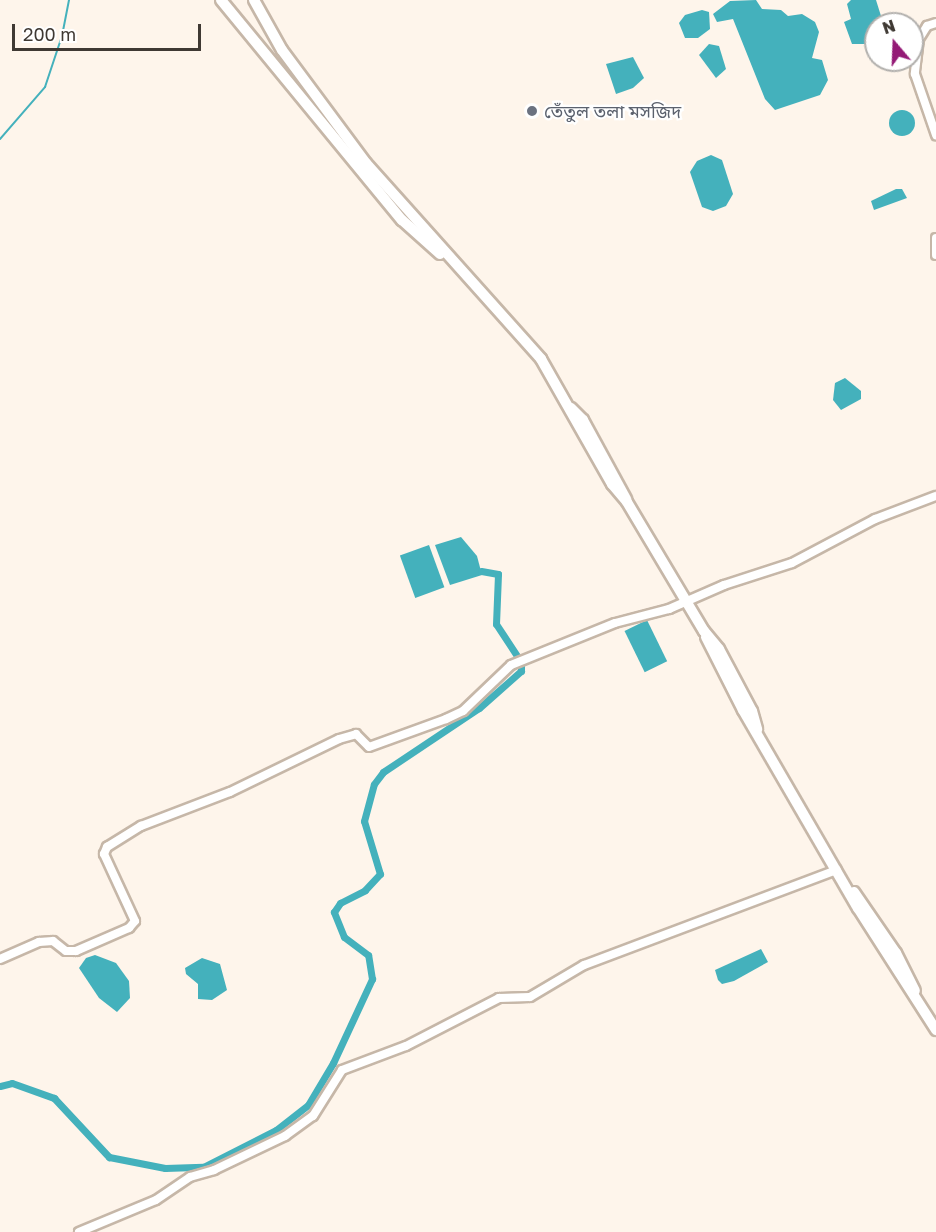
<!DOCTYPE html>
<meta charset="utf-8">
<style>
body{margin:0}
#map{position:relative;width:936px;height:1232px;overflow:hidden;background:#fef5eb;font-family:"Golos Text","Noto Sans Bengali",sans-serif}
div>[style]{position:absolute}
.water>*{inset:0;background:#44b1bc;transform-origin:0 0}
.round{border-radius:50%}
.stream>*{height:2px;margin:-1px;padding:0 1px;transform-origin:1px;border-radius:1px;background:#44b1bc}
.canal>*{height:7px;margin:-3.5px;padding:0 3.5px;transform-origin:3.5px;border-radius:3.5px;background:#44b1bc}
.roads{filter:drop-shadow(2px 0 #c6b7a8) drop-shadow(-2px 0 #c6b7a8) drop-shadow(0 2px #c6b7a8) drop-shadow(0 -2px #c6b7a8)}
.minor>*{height:8px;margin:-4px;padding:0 4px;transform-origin:4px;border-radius:4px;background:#fff}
.major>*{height:10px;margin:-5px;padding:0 5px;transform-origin:5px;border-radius:5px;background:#fff}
.dots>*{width:16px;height:16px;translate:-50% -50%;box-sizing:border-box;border:3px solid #fff;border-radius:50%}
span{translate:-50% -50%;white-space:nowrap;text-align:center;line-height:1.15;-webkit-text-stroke:4.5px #fff;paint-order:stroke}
.worship-label{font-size:18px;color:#5b616d}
.left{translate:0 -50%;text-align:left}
.north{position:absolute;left:864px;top:12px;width:60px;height:60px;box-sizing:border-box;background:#fff;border:2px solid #b2b0ad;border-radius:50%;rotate:341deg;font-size:16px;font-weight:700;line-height:24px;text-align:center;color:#3f3933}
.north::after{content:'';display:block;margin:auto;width:21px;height:27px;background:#941a76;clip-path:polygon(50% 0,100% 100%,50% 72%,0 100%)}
.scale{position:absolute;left:12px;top:24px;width:189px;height:27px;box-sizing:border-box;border:3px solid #3f3933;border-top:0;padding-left:8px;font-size:18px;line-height:21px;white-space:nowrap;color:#3f3933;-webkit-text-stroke:4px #fff;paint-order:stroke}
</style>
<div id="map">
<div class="water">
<i style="clip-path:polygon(756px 0,762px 9px,781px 10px,788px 16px,802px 14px,815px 22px,819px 32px,812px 58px,822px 60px,828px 80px,820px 95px,775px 110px,765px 99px,733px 19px,717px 22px,713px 14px,730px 1px)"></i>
<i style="clip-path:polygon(851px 0,876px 0,881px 16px,881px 24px,876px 24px,875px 44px,852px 44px,844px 22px,851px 19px,847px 4px)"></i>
<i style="clip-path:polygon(702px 10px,709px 12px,710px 29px,698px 38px,685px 38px,679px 23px,685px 15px)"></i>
<i style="clip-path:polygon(709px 44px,719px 46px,726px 69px,716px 78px,699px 55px)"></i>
<i style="clip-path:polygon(633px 57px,644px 78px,633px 88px,616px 94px,606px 64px)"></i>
<i class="round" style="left:889px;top:110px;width:26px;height:26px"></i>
<i style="clip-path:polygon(711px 155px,722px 160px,733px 194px,726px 206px,713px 211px,702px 207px,690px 172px,697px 161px)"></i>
<i style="clip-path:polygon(896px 189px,902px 189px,907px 198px,874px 210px,871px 201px)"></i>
<i style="clip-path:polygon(845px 378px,861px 391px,861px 399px,841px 410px,833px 400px,835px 383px)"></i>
<i style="clip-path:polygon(461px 537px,477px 556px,482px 575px,450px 585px,435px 545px)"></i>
<i style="left:429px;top:545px;width:45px;height:31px;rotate:70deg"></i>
<i style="left:647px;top:620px;width:46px;height:25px;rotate:64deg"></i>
<i style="clip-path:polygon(761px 949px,768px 962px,734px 981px,722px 984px,718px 980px,715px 970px)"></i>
<i style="clip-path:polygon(95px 955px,116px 963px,129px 981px,130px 998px,117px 1012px,99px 998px,79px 968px,86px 958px)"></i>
<i style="clip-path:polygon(202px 958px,220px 964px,227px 990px,212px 1000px,198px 999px,198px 984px,186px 974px,185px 968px)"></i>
</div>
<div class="stream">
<i style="left:0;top:139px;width:69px;rotate:-49.1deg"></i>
<i style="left:45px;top:87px;width:54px;rotate:-71.6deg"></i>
<i style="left:62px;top:36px;width:37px;rotate:-79deg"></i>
</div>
<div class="canal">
<i style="left:0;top:1086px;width:12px;rotate:-14deg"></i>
<i style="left:12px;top:1083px;width:45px;rotate:19.7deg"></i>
<i style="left:54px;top:1098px;width:81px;rotate:47deg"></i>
<i style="left:109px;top:1157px;width:57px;rotate:11.1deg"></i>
<i style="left:165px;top:1168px;width:38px;rotate:-2deg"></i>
<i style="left:203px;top:1167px;width:82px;rotate:-26.9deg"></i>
<i style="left:276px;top:1130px;width:41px;rotate:-38deg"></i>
<i style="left:308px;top:1105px;width:49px;rotate:-59.2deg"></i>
<i style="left:333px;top:1063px;width:93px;rotate:-65.1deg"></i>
<i style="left:372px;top:979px;width:24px;rotate:-99deg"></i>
<i style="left:368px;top:955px;width:30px;rotate:-143deg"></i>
<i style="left:344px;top:937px;width:27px;rotate:-112deg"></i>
<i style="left:334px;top:912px;width:11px;rotate:-56deg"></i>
<i style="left:340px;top:903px;width:28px;rotate:-27deg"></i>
<i style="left:365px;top:890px;width:22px;rotate:-47deg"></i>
<i style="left:380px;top:874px;width:55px;rotate:-106.8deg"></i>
<i style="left:364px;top:821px;width:38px;rotate:-75deg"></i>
<i style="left:374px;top:784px;width:15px;rotate:-53deg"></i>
<i style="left:383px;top:772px;width:115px;rotate:-33.7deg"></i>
<i style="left:479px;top:708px;width:56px;rotate:-41.4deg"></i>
<i style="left:521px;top:671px;width:9px;rotate:-90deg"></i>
<i style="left:521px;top:662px;width:45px;rotate:-123.3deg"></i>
<i style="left:496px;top:624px;width:50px;rotate:-87.7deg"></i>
<i style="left:498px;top:574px;width:17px;rotate:-170deg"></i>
</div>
<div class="roads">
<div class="minor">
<i style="left:936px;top:23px;width:9px;rotate:162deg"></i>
<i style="left:927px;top:26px;width:15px;rotate:122deg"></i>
<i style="left:919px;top:39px;width:35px;rotate:97deg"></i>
<i style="left:915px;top:74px;width:65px;rotate:71deg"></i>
<i style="left:936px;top:238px;width:17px;rotate:90deg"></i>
<i style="left:0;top:959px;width:43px;rotate:-23.6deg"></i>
<i style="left:39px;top:942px;width:14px;rotate:-4deg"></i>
<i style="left:53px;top:941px;width:16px;rotate:38deg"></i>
<i style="left:66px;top:951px;width:10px"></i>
<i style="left:76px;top:951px;width:58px;rotate:-23.5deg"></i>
<i style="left:129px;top:928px;width:9px;rotate:-49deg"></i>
<i style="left:135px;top:921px;width:74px;rotate:-114.8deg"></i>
<i style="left:104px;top:854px;width:8px;rotate:-67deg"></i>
<i style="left:107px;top:847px;width:40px;rotate:-32deg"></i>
<i style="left:141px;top:826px;width:95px;rotate:-20.9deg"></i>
<i style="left:230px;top:792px;width:121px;rotate:-25.9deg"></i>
<i style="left:339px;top:739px;width:18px;rotate:-16deg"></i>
<i style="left:356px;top:734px;width:18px;rotate:45deg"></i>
<i style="left:369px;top:747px;width:82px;rotate:-20deg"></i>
<i style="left:446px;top:719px;width:19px;rotate:-25deg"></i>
<i style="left:463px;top:711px;width:66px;rotate:-43.8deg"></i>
<i style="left:511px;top:665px;width:112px;rotate:-22deg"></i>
<i style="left:615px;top:623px;width:56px;rotate:-14.5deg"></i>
<i style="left:669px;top:609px;width:60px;rotate:-23.6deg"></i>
<i style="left:724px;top:585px;width:71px;rotate:-17.9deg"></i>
<i style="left:792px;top:563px;width:94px;rotate:-27.9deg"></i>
<i style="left:875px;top:519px;width:65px;rotate:-20.7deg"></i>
<i style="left:79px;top:1232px;width:83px;rotate:-22.6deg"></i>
<i style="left:156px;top:1200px;width:41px;rotate:-34.1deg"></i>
<i style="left:190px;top:1177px;width:25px;rotate:-16deg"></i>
<i style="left:214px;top:1170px;width:79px;rotate:-25.6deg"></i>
<i style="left:285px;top:1136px;width:34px;rotate:-36deg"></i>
<i style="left:313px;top:1116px;width:54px;rotate:-57.8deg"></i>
<i style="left:342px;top:1070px;width:68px;rotate:-20.6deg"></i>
<i style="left:406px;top:1046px;width:105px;rotate:-27.3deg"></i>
<i style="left:499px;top:998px;width:31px;rotate:-2deg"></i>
<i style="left:530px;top:997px;width:63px;rotate:-30.7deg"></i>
<i style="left:584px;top:965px;width:270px;rotate:-20.6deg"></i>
</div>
<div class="major">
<i style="left:221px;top:0;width:285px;rotate:50.6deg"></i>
<i style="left:402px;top:220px;width:51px;rotate:41.8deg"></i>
<i style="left:254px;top:0;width:57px;rotate:60.8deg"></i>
<i style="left:282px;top:50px;width:141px;rotate:53.4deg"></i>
<i style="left:366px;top:163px;width:263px;rotate:48.2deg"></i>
<i style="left:541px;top:359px;width:144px;rotate:60.4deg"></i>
<i style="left:612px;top:484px;width:23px;rotate:50deg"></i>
<i style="left:627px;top:502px;width:150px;rotate:59.2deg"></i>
<i style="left:704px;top:631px;width:23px;rotate:50deg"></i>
<i style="left:719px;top:649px;width:70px;rotate:62deg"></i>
<i style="left:752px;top:711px;width:19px;rotate:74deg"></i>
<i style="left:571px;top:408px;width:17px;rotate:45deg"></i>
<i style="left:583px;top:420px;width:90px;rotate:61.4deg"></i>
<i style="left:706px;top:637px;width:82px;rotate:63.1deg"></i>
<i style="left:743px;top:710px;width:229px;rotate:59.9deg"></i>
<i style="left:858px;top:908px;width:145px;rotate:57.4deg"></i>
<i style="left:854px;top:892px;width:74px;rotate:55.5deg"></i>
<i style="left:896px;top:953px;width:42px;rotate:63.4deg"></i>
</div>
</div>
<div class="dots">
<i style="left:532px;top:111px;background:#6b7280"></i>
</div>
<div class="worship-label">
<span class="left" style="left:544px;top:111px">তেঁতুল তলা মসজিদ</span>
</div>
<div class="north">N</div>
<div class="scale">200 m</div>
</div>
